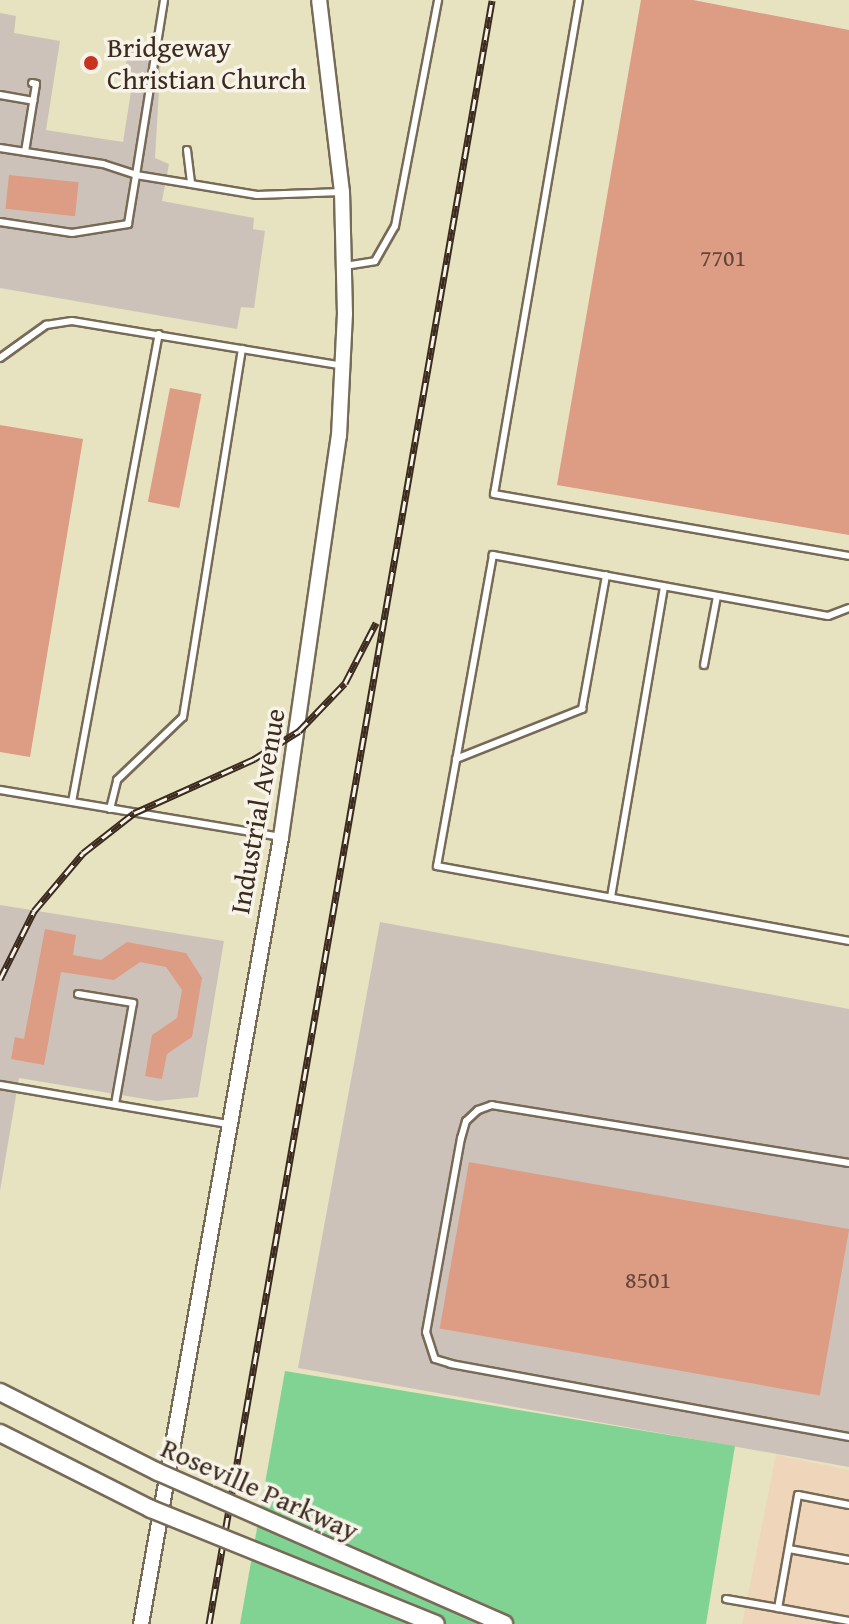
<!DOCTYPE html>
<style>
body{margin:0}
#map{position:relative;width:849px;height:1624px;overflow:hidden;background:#e7e2c0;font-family:"Gentium Book Plus",serif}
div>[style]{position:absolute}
.built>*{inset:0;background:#efd6bb}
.industrial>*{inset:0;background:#cdc2b9}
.green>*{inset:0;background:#81d394}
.building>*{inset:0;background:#dd9c84;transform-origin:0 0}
.roads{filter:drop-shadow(2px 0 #776a57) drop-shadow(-2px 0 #776a57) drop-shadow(0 2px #776a57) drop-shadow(0 -2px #776a57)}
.service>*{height:6px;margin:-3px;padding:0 3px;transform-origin:3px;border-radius:3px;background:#fff}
.tertiary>*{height:14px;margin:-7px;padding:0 7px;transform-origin:7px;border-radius:7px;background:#fff}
.rail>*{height:7px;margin-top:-3.5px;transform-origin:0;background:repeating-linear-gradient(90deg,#f7f3e8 0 12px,#3b2a1e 0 24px);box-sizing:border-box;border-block:2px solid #3b2a1e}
.bridges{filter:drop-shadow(2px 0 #776a57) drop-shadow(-2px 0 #776a57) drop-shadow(0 2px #776a57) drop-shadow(0 -2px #776a57)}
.secondary-bridge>*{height:16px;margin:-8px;padding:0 8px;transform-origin:8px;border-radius:8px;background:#fff}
.dots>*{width:22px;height:22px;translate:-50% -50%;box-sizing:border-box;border:4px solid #f7f3e8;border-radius:50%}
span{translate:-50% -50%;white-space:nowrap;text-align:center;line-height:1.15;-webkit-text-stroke:7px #f7f3e8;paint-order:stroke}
.number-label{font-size:24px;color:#644638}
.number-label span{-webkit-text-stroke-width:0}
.poi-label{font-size:28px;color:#3b2a1e}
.left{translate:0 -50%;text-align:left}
.street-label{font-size:28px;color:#3b2a1e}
</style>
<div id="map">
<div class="built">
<i style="clip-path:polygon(776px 1455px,849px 1470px,849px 1624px,742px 1624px)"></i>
</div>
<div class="industrial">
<i style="clip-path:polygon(0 13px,16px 16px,14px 33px,60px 41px,46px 130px,123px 142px,133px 79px,124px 77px,128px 50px,161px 56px,155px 158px,169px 164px,162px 201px,254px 218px,253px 229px,265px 231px,254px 308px,241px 307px,237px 329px,0 288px)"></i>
<i style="clip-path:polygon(0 905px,224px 941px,198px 1097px,157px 1101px,19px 1078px,0 1191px)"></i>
<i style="clip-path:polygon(380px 922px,849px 1009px,849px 1467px,298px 1368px)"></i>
</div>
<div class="green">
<i style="clip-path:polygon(285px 1371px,735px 1446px,706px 1624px,240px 1624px)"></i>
</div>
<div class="building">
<i style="clip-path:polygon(641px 0,693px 0,849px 30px,849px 535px,557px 485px)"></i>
<i style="left:9px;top:175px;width:70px;height:34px;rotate:6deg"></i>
<i style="left:170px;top:388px;width:32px;height:116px;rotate:11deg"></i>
<i style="clip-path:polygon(0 425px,83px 439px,30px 757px,0 752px)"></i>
<i style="clip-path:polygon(45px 929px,76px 935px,73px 955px,101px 960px,127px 942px,186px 953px,202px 978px,192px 1037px,167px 1054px,162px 1079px,145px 1076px,152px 1035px,177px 1018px,182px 990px,166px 967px,140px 962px,114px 980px,61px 972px,44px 1065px,11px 1059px,15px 1037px,24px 1039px)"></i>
<i style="left:469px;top:1162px;width:386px;height:169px;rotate:10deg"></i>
</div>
<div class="roads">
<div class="service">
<i style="left:579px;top:0;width:501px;rotate:99.76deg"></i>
<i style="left:494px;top:494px;width:360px;rotate:9.9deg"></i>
<i style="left:0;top:95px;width:34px;rotate:10deg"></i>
<i style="left:0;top:148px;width:104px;rotate:8.8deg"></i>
<i style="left:103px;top:164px;width:35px;rotate:18deg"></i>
<i style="left:136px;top:175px;width:177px;rotate:-80.9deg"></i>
<i style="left:187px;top:150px;width:34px;rotate:83deg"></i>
<i style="left:191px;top:184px;width:67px;rotate:9.5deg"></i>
<i style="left:257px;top:195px;width:85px;rotate:-2deg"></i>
<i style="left:25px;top:152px;width:69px;rotate:-80.8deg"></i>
<i style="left:36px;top:84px;width:4px;rotate:-166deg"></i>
<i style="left:0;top:222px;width:73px;rotate:8.7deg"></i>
<i style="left:72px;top:233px;width:57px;rotate:-9.1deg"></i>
<i style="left:128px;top:224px;width:50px;rotate:-80.7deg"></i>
<i style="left:136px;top:175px;width:56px;rotate:9.3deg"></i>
<i style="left:345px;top:266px;width:30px;rotate:-9deg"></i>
<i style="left:375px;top:261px;width:40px;rotate:-60.3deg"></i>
<i style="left:395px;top:226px;width:230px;rotate:-79.2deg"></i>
<i style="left:0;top:358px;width:57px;rotate:-35.7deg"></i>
<i style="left:46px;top:325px;width:26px;rotate:-9deg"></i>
<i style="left:72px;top:321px;width:275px;rotate:9.4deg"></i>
<i style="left:849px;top:608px;width:22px;rotate:159deg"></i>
<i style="left:828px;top:616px;width:341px;rotate:-169.7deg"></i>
<i style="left:493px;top:555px;width:316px;rotate:100.2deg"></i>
<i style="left:437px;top:866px;width:419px;rotate:10.3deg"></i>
<i style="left:704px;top:665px;width:70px;rotate:-79.3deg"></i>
<i style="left:456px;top:759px;width:136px;rotate:-21.6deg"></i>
<i style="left:582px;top:709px;width:136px;rotate:-79.8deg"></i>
<i style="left:0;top:790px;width:285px;rotate:9.5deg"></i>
<i style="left:72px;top:802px;width:476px;rotate:-79.5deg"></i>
<i style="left:110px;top:809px;width:30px;rotate:-76deg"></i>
<i style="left:117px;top:780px;width:91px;rotate:-43.7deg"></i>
<i style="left:183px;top:717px;width:373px;rotate:-80.9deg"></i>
<i style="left:611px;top:897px;width:315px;rotate:-80.3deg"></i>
<i style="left:78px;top:994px;width:56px;rotate:9.3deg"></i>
<i style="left:133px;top:1003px;width:103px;rotate:100.1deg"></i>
<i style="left:0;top:1085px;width:231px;rotate:9.7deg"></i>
<i style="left:849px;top:1163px;width:362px;rotate:-170.8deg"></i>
<i style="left:492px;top:1105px;width:15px;rotate:160deg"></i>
<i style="left:478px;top:1110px;width:16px;rotate:137deg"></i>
<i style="left:466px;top:1121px;width:18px;rotate:106deg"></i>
<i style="left:461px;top:1138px;width:197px;rotate:100.2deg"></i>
<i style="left:426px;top:1332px;width:28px;rotate:72deg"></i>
<i style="left:435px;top:1359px;width:17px;rotate:17deg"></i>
<i style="left:451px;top:1364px;width:405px;rotate:10.4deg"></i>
<i style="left:849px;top:1505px;width:52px;rotate:-168.9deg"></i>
<i style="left:798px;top:1495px;width:115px;rotate:100deg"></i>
<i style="left:778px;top:1608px;width:72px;rotate:10.4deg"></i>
<i style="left:789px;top:1549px;width:61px;rotate:10.4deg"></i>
<i style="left:726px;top:1599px;width:53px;rotate:9.8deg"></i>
</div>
<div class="tertiary">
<i style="left:141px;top:1624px;width:799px;rotate:-79.91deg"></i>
<i style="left:281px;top:837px;width:405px;rotate:-81.8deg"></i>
<i style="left:339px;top:436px;width:122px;rotate:-87.2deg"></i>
<i style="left:345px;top:314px;width:122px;rotate:-91.4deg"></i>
<i style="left:342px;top:192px;width:193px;rotate:-96.8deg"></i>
</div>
</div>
<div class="rail">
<i style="left:0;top:979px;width:76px;rotate:-63.4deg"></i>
<i style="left:34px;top:911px;width:76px;rotate:-49.8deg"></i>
<i style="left:83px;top:853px;width:65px;rotate:-38.1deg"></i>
<i style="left:134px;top:813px;width:132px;rotate:-24.2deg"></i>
<i style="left:254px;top:759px;width:53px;rotate:-31.9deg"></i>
<i style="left:299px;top:731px;width:66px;rotate:-46.2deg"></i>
<i style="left:345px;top:683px;width:68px;rotate:-62.7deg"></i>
<i style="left:209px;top:1624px;width:1648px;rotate:-80.11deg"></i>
</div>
<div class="bridges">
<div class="secondary-bridge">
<i style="left:0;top:1392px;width:177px;rotate:26.9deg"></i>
<i style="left:158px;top:1472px;width:378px;rotate:23.7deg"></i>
<i style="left:0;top:1433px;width:169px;rotate:26.7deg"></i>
<i style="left:151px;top:1509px;width:307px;rotate:22deg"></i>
</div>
</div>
<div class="dots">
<i style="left:91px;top:63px;background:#c8321e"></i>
</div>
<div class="number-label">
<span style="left:723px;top:258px">7701</span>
<span style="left:648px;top:1280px">8501</span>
</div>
<div class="poi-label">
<span class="left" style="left:107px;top:63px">Bridgeway<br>Christian Church</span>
</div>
<div class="street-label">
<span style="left:257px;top:811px;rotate:-80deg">Industrial Avenue</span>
<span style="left:260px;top:1489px;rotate:24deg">Roseville Parkway</span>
</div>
</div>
